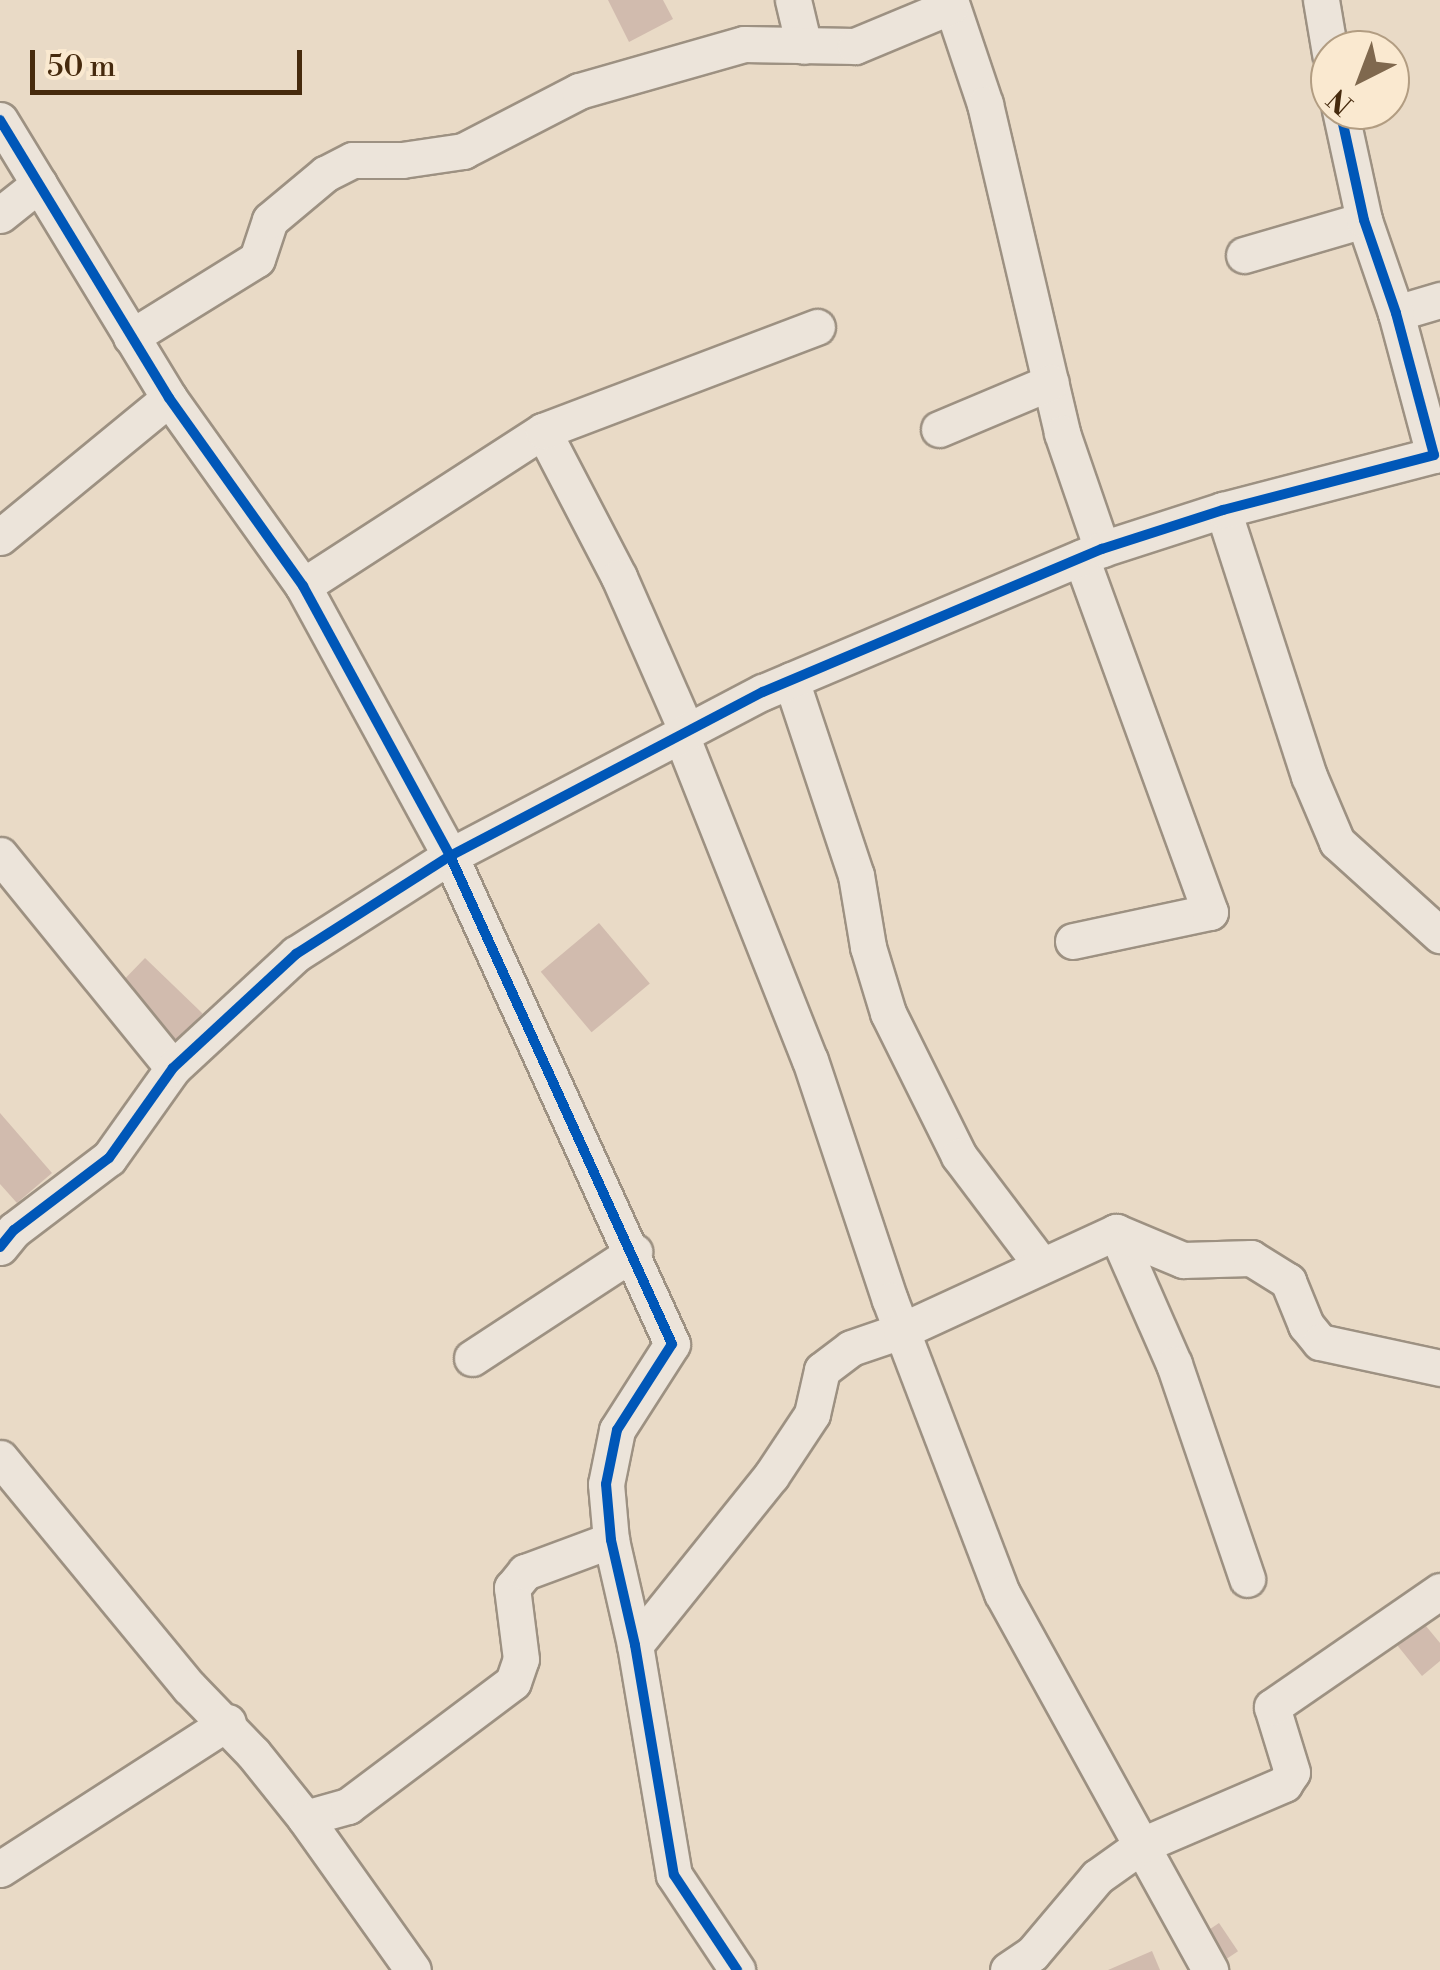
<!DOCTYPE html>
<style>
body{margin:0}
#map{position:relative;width:1440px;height:1970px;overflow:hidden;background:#e9dac6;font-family:"Libre Bodoni",serif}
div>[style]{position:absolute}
.building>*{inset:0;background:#d1bbae;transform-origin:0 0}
.roads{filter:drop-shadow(2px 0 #9d9182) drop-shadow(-2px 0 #9d9182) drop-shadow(0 2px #9d9182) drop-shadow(0 -2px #9d9182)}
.minor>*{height:35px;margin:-17.5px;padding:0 17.5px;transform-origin:17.5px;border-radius:17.5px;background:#ece4da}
.cycleway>*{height:10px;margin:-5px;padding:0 5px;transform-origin:5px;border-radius:5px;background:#0057b8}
span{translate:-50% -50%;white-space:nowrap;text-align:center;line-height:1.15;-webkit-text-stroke:9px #fae9d0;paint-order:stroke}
.north{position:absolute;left:1310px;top:30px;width:100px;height:100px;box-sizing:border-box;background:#fae9d0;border:2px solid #b29d82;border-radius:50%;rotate:222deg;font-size:28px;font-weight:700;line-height:40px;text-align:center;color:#462a0d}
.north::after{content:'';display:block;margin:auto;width:35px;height:45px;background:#7f684e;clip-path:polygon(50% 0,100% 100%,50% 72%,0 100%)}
.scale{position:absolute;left:30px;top:50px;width:272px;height:45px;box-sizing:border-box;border:5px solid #462a0d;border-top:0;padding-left:12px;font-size:30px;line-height:35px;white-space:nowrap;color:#462a0d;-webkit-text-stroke:8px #fae9d0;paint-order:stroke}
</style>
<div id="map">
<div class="building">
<i style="clip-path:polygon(608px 0,663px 0,673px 19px,629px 42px)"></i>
<i style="left:599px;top:923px;width:79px;height:76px;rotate:50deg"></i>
<i style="left:145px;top:958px;width:80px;height:62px;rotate:44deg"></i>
<i style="clip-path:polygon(0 1113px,52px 1173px,17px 1203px,0 1184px)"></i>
<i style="clip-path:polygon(1416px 1614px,1440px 1643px,1440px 1661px,1422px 1676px,1389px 1635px)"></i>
<i style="left:1219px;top:1923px;width:34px;height:28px;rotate:56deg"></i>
<i style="clip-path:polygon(1152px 1951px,1160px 1970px,1108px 1970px)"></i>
</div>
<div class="roads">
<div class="minor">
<i style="left:793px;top:0;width:47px;rotate:76.6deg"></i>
<i style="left:950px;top:0;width:110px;rotate:71.4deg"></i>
<i style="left:985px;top:104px;width:338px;rotate:76.8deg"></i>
<i style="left:1062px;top:433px;width:123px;rotate:71deg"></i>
<i style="left:1321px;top:0;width:54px;rotate:80.4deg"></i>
<i style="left:0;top:120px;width:325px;rotate:58.7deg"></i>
<i style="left:169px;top:398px;width:231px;rotate:54.5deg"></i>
<i style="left:303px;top:586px;width:307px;rotate:61.4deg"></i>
<i style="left:450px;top:856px;width:536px;rotate:65.54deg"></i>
<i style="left:672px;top:1344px;width:102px;rotate:122.6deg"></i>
<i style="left:617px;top:1430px;width:55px;rotate:101.5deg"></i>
<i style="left:606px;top:1484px;width:56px;rotate:84.9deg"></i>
<i style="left:611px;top:1540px;width:108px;rotate:77.1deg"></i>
<i style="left:635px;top:1645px;width:233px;rotate:80.4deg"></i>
<i style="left:674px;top:1875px;width:114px;rotate:56.4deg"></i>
<i style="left:0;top:215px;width:50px;rotate:-38.5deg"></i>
<i style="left:1244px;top:255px;width:125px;rotate:-16.3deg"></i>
<i style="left:1396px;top:313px;width:46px;rotate:-16.5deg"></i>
<i style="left:131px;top:337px;width:148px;rotate:-31.8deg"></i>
<i style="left:257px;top:259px;width:41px;rotate:-71.6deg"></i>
<i style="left:270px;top:220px;width:72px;rotate:-39.9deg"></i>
<i style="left:325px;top:174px;width:31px;rotate:-27deg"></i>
<i style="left:353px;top:160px;width:49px"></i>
<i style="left:402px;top:160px;width:62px;rotate:-8.4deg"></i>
<i style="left:463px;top:151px;width:131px;rotate:-27.3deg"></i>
<i style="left:579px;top:91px;width:172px;rotate:-15.9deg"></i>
<i style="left:744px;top:44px;width:111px;rotate:1deg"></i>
<i style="left:855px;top:46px;width:104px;rotate:-22.6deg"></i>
<i style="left:939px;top:429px;width:121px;rotate:-22.8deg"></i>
<i style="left:543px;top:431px;width:165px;rotate:62.5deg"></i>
<i style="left:619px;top:577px;width:169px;rotate:66.3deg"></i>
<i style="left:1223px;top:510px;width:280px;rotate:72.1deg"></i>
<i style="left:1309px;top:776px;width:72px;rotate:67deg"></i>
<i style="left:1337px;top:842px;width:139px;rotate:42.1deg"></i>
<i style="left:0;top:537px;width:219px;rotate:-39.4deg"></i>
<i style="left:303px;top:586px;width:286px;rotate:-32.9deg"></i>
<i style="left:543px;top:431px;width:293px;rotate:-20.8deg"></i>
<i style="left:791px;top:680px;width:206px;rotate:71.6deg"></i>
<i style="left:856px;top:875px;width:73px;rotate:80.5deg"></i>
<i style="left:868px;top:947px;width:69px;rotate:73.1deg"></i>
<i style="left:888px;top:1013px;width:160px;rotate:63.6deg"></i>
<i style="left:959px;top:1156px;width:124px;rotate:52.9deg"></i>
<i style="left:681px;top:735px;width:350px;rotate:68.4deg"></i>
<i style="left:810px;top:1060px;width:253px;rotate:71.6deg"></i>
<i style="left:890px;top:1300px;width:314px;rotate:69.1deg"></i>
<i style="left:1002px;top:1593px;width:431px;rotate:61.1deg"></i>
<i style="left:0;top:855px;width:274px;rotate:50.9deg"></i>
<i style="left:1073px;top:941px;width:140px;rotate:-12deg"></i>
<i style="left:1210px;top:912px;width:377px;rotate:-110deg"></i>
<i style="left:1116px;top:1232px;width:144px;rotate:66.3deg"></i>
<i style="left:1174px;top:1364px;width:227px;rotate:71.2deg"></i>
<i style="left:0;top:1247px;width:22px;rotate:-51deg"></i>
<i style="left:14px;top:1230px;width:119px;rotate:-37.2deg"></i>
<i style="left:109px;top:1158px;width:110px;rotate:-54.6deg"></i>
<i style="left:173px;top:1068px;width:168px;rotate:-42.8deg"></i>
<i style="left:296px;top:954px;width:183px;rotate:-32.5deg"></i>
<i style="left:450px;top:856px;width:353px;rotate:-27.7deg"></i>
<i style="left:763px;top:692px;width:368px;rotate:-22.9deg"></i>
<i style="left:1102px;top:549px;width:127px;rotate:-17.9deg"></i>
<i style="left:1223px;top:510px;width:218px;rotate:-14.6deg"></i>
<i style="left:1434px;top:455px;width:147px;rotate:-105deg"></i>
<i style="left:1396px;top:313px;width:98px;rotate:-109deg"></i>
<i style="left:1364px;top:220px;width:113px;rotate:-102.3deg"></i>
<i style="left:472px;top:1358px;width:194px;rotate:-33.2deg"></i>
<i style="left:0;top:1458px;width:297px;rotate:50.5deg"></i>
<i style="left:189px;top:1687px;width:92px;rotate:45.9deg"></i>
<i style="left:253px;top:1753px;width:83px;rotate:51.3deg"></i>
<i style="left:305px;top:1818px;width:186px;rotate:54.6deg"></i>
<i style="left:635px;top:1645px;width:217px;rotate:-51.2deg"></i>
<i style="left:771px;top:1476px;width:74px;rotate:-56.5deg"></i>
<i style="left:812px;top:1414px;width:45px;rotate:-77.2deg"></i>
<i style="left:822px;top:1370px;width:36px;rotate:-37deg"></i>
<i style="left:851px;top:1348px;width:53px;rotate:-18.8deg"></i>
<i style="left:901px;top:1331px;width:237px;rotate:-24.7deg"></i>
<i style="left:1116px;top:1232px;width:73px;rotate:22.7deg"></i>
<i style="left:1183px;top:1260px;width:68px;rotate:-1.7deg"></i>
<i style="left:1251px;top:1258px;width:44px;rotate:31.9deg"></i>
<i style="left:1288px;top:1281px;width:48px;rotate:67.8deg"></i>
<i style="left:1306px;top:1325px;width:22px;rotate:51deg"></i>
<i style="left:1320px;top:1342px;width:123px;rotate:12.2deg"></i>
<i style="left:305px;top:1818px;width:45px;rotate:-15.6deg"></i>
<i style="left:348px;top:1806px;width:206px;rotate:-36.9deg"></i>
<i style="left:513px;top:1682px;width:24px;rotate:-71deg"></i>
<i style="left:521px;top:1659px;width:72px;rotate:-97.2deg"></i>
<i style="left:512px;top:1588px;width:21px;rotate:-51deg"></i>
<i style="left:525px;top:1572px;width:92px;rotate:-20.4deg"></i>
<i style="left:0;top:1869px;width:271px;rotate:-32.8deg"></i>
<i style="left:1008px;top:1970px;width:29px;rotate:-34deg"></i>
<i style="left:1032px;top:1954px;width:101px;rotate:-49.8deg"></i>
<i style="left:1097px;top:1877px;width:55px;rotate:-35.4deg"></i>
<i style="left:1142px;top:1845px;width:155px;rotate:-23.2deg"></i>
<i style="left:1284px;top:1784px;width:14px;rotate:-56deg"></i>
<i style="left:1292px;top:1772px;width:68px;rotate:-107.1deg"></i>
<i style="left:1272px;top:1707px;width:204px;rotate:-34.6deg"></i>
</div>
</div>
<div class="cycleway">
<i style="left:0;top:120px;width:325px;rotate:58.7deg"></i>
<i style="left:169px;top:398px;width:231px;rotate:54.5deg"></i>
<i style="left:303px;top:586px;width:307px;rotate:61.4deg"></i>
<i style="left:450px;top:856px;width:536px;rotate:65.54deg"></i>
<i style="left:672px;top:1344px;width:102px;rotate:122.6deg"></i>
<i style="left:617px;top:1430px;width:55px;rotate:101.5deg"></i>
<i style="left:606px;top:1484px;width:56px;rotate:84.9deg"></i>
<i style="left:611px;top:1540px;width:108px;rotate:77.1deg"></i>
<i style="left:635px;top:1645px;width:233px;rotate:80.4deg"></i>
<i style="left:674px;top:1875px;width:114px;rotate:56.4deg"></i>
<i style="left:0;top:1247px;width:22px;rotate:-51deg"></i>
<i style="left:14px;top:1230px;width:119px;rotate:-37.2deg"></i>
<i style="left:109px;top:1158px;width:110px;rotate:-54.6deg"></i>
<i style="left:173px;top:1068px;width:168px;rotate:-42.8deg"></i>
<i style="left:296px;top:954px;width:183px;rotate:-32.5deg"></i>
<i style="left:450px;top:856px;width:353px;rotate:-27.7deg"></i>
<i style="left:763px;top:692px;width:368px;rotate:-22.9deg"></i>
<i style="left:1102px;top:549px;width:127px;rotate:-17.9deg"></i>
<i style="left:1223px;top:510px;width:218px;rotate:-14.6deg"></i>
<i style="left:1434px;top:455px;width:147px;rotate:-105deg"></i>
<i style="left:1396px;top:313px;width:98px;rotate:-109deg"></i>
<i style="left:1364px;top:220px;width:113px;rotate:-102.3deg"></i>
</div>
<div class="north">N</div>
<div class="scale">50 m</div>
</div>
